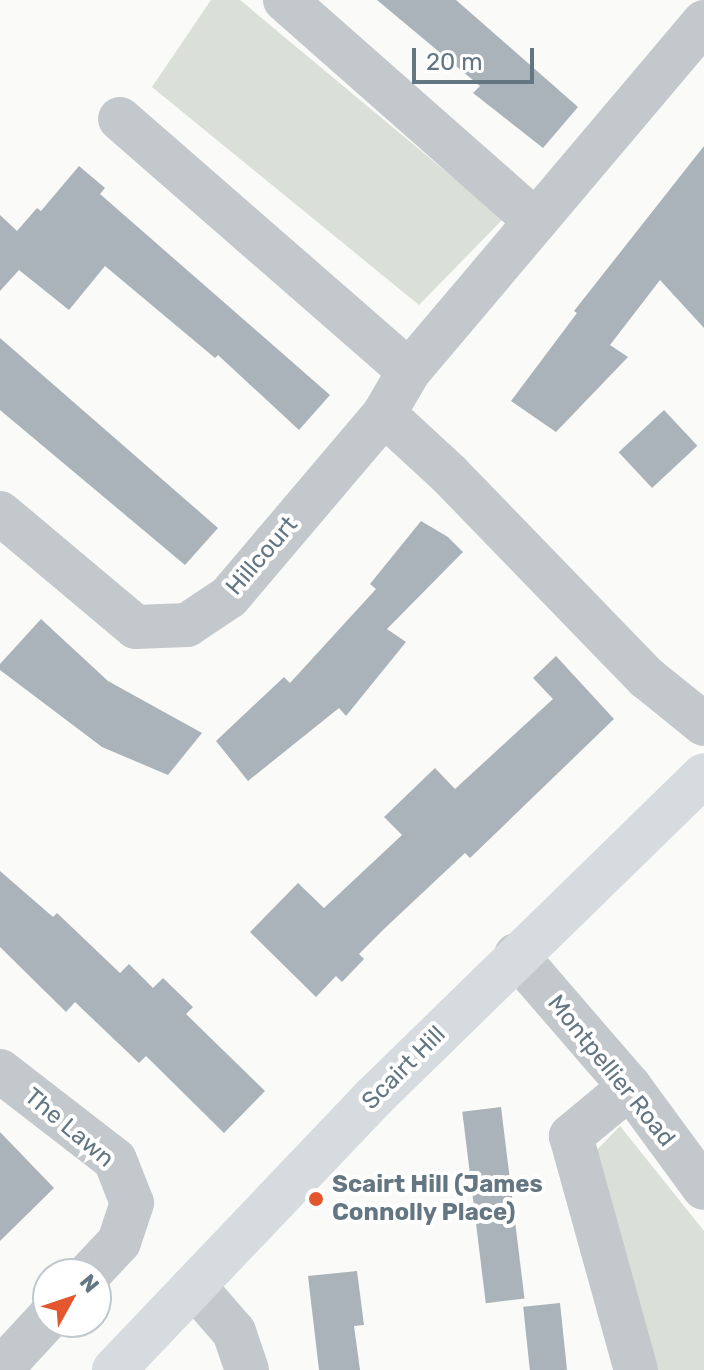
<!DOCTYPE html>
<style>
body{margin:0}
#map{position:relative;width:704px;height:1370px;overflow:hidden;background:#fafaf8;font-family:Rubik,sans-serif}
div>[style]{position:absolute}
.green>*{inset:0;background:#dadfd7}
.building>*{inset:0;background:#aab3b9;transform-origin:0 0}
.street>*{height:44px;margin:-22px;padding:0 22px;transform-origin:22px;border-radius:22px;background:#c3c8cc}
.secondary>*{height:44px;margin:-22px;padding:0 22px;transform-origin:22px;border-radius:22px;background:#d6dbdf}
.dots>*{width:22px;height:22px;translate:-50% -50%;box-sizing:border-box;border:4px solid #fff;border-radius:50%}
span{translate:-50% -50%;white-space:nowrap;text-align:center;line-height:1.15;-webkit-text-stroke:8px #fff;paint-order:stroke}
.street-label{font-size:24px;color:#657683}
.poi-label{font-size:24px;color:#657683;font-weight:700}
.left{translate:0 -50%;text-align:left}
.north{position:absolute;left:32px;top:1258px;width:80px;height:80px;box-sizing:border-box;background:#fff;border:2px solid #c1c8cd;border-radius:50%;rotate:50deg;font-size:22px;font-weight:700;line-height:32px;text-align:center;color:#657683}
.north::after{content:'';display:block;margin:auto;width:28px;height:36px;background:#e4572e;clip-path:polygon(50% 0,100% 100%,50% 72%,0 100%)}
.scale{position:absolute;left:412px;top:48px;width:122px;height:36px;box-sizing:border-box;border:4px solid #657683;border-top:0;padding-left:10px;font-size:24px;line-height:28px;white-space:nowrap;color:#657683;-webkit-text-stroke:6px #fff;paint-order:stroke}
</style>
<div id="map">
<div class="green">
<i style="clip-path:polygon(211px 0,240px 0,503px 219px,419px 305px,152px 87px)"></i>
<i style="clip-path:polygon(620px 1126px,704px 1231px,704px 1370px,653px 1370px,591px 1156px)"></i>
</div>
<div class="building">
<i style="clip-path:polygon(377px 0,456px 0,578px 107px,543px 148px,473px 93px,480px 86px)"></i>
<i style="clip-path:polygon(704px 146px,704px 328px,660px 280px,610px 345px,628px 357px,556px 432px,511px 401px,577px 313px,574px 311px)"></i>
<i style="clip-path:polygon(79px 166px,105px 188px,100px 194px,330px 395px,299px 430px,218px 355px,215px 358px,105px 266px,69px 310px,19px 270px,0 291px,0 215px,17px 231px,37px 208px,41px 211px)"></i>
<i style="clip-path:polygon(0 338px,218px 528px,185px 565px,0 410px)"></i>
<i style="left:664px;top:410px;width:49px;height:62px;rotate:47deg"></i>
<i style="clip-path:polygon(421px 521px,448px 537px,463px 552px,387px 629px,406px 642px,346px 716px,339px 708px,248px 781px,216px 741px,284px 677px,290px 683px,376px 589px,370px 584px)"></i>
<i style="clip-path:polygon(41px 619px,108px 681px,202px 733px,168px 775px,102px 747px,0 670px,0 664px)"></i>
<i style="clip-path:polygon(556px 656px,614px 719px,470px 858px,465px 853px,385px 928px,359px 954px,364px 959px,342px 982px,336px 976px,316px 997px,250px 932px,298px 883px,324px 908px,402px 835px,384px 817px,435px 768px,455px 789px,553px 699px,533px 678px)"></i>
<i style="clip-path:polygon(0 871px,53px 917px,57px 913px,120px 973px,129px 964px,153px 988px,163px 978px,193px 1007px,186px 1014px,265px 1091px,224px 1133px,146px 1056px,139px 1063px,75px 1002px,66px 1012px,0 947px)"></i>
<i style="left:501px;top:1107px;width:193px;height:39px;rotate:83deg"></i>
<i style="clip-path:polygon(0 1132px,54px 1188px,0 1241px)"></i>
<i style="clip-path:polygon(357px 1271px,364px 1325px,354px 1326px,360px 1370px,319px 1370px,308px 1276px)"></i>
<i style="left:560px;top:1303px;width:67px;height:37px;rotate:84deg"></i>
</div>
<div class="street">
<i style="left:285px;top:0;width:334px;rotate:41.4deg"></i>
<i style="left:704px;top:22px;width:457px;rotate:130.2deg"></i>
<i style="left:409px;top:371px;width:50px;rotate:120.2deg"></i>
<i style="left:384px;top:414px;width:90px;rotate:42.7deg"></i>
<i style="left:450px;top:475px;width:283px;rotate:45.9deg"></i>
<i style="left:647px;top:678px;width:73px;rotate:38.9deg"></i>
<i style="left:120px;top:119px;width:383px;rotate:41.1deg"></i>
<i style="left:0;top:513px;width:177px;rotate:40deg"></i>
<i style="left:136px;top:627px;width:51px;rotate:-2.2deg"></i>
<i style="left:187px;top:625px;width:50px;rotate:-33.7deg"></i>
<i style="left:229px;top:597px;width:240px;rotate:-49.7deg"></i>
<i style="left:516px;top:955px;width:174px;rotate:49.2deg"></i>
<i style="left:630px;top:1087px;width:125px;rotate:53.8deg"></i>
<i style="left:0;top:1071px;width:145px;rotate:37.7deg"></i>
<i style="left:115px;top:1160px;width:46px;rotate:68.4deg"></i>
<i style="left:132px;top:1203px;width:41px;rotate:108.4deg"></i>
<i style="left:119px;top:1242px;width:44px;rotate:133.2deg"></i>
<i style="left:630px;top:1087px;width:77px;rotate:140.3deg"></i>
<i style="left:571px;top:1136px;width:243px;rotate:74.5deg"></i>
<i style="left:194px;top:1286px;width:61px;rotate:49deg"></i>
<i style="left:234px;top:1332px;width:40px;rotate:71.1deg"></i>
<i style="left:0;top:1370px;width:71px;rotate:-47.3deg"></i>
</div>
<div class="secondary">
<i style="left:114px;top:1370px;width:376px;rotate:-46.4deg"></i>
<i style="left:373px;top:1098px;width:462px;rotate:-44.3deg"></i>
</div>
<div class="dots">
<i style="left:316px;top:1199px;background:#e4572e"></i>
</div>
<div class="street-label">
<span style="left:262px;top:556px;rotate:-49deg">Hillcourt</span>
<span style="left:404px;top:1068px;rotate:-45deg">Scairt Hill</span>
<span style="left:611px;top:1071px;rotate:51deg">Montpellier Road</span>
<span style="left:69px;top:1128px;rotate:40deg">The Lawn</span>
</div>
<div class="poi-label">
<span class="left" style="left:332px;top:1199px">Scairt Hill (James<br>Connolly Place)</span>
</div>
<div class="north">N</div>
<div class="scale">20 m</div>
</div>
